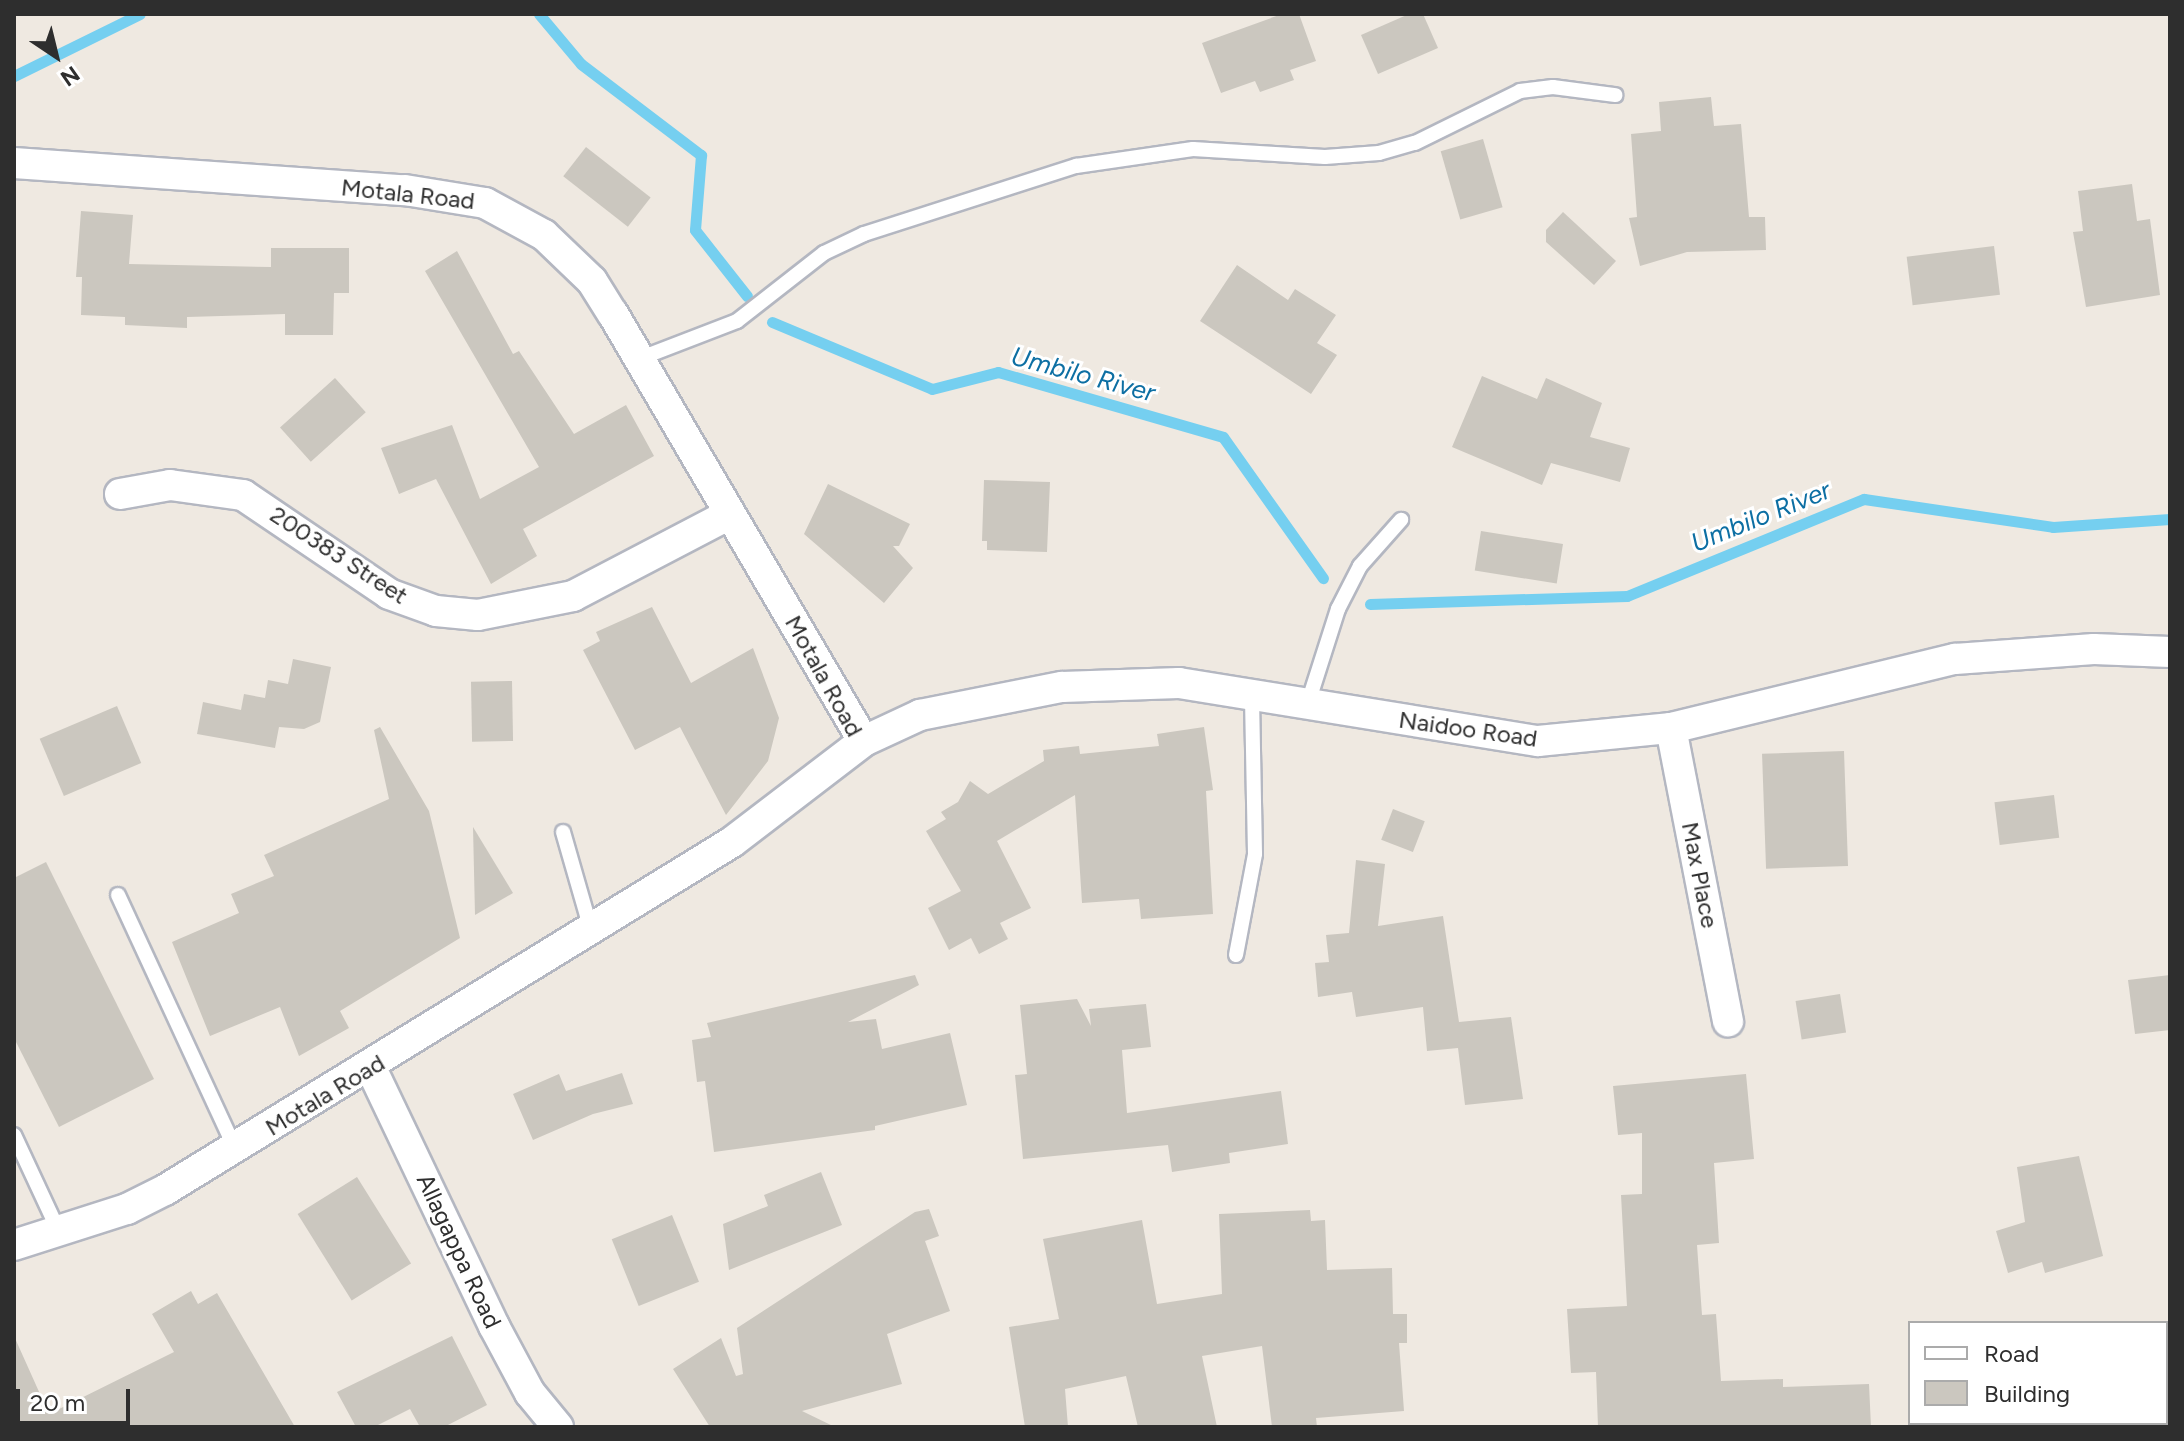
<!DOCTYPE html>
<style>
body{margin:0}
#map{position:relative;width:2184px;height:1441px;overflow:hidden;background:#efe9e1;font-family:Figtree,sans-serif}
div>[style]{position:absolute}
.stream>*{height:11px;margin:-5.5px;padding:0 5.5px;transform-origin:5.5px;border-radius:5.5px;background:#75cff0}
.building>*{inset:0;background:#cbc7bf;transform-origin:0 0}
.roads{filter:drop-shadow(2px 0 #b4b7c1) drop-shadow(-2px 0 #b4b7c1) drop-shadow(0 2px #b4b7c1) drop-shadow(0 -2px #b4b7c1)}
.lane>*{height:14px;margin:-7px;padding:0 7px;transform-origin:7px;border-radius:7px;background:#fff}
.street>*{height:30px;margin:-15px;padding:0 15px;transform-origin:15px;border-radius:15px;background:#fff}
span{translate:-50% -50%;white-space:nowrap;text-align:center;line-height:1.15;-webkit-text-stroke:6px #fff;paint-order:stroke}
.street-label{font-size:24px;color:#2e2e2e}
.water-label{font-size:26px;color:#0d6fa3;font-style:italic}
.frame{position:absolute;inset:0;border:16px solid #2e2e2e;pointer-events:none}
.legend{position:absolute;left:1908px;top:1321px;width:260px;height:104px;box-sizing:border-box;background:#fff;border:2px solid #ababab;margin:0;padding:10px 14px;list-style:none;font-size:24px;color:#2e2e2e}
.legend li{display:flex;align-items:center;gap:16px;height:40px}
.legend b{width:40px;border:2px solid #ababab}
.north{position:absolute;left:16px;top:16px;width:80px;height:80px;-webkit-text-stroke:6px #fff;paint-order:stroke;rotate:145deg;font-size:22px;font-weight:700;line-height:32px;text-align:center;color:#2e2e2e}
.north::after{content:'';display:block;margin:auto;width:28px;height:36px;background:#2e2e2e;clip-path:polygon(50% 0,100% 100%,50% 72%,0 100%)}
.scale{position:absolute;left:16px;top:1389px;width:114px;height:36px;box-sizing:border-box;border:4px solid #2e2e2e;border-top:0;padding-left:10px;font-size:24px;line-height:28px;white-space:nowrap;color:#2e2e2e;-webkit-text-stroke:6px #fff;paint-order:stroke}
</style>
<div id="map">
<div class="stream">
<i style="left:539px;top:14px;width:65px;rotate:50deg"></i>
<i style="left:581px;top:64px;width:151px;rotate:37.2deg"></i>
<i style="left:701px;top:155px;width:75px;rotate:94.6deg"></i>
<i style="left:695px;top:230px;width:84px;rotate:51.8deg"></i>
<i style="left:14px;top:76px;width:140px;rotate:-26.2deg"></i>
<i style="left:772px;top:322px;width:173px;rotate:22.7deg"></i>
<i style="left:932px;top:389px;width:68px;rotate:-14.4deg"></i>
<i style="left:998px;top:372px;width:234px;rotate:16.1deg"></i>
<i style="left:1223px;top:437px;width:173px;rotate:54.7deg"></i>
<i style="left:1370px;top:604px;width:257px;rotate:-1.8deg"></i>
<i style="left:1627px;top:596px;width:256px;rotate:-22.3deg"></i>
<i style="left:1864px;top:499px;width:191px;rotate:8.4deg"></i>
<i style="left:2053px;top:527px;width:117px;rotate:-3.9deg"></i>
</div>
<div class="building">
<i style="clip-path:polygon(1282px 14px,1299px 14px,1316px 61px,1290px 70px,1294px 80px,1260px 92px,1255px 81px,1221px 93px,1202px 43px)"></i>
<i style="clip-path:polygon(1409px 14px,1423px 14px,1438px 48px,1378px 74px,1361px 35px)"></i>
<i style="clip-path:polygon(1711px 97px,1714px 126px,1741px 124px,1749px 217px,1765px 217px,1766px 250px,1687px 252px,1640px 266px,1629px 218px,1637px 217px,1631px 134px,1661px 131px,1659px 102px)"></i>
<i style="left:1483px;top:139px;width:71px;height:44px;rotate:74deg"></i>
<i style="left:586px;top:147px;width:82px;height:37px;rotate:38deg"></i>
<i style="clip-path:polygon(2132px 184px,2137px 221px,2150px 219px,2160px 295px,2086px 307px,2073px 232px,2083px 231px,2078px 191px)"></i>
<i style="clip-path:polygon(81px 211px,133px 215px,129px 264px,271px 267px,271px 248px,349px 248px,349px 293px,334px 293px,333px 335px,285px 335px,285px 314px,187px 317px,187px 328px,125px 325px,125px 317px,81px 315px,82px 277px,76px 277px)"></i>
<i style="clip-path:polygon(1563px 212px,1616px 261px,1594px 285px,1546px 242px,1546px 230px)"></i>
<i style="left:1994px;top:246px;width:49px;height:88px;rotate:83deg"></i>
<i style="clip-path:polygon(457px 251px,513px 354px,519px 351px,574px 434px,626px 405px,654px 456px,523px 529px,537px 556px,491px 584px,436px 479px,399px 494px,381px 448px,452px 425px,480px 499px,539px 467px,425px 271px)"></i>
<i style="clip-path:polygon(1237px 265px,1288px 300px,1295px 289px,1336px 315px,1317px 343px,1337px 355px,1311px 394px,1200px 321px)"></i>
<i style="clip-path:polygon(1482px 376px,1537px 399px,1546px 378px,1602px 403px,1590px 437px,1630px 448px,1620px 482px,1551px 463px,1542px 485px,1452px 447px)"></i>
<i style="left:335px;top:378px;width:46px;height:74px;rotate:48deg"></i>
<i style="clip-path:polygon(984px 480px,1050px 482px,1047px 552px,987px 550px,987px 541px,982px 541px)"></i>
<i style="clip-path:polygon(828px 484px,910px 524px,899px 546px,893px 546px,913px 568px,884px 603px,804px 534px)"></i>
<i style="left:1481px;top:531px;width:83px;height:40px;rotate:9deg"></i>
<i style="clip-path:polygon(652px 607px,691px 683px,753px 648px,779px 718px,768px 761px,726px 815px,680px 727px,635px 750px,583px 650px,600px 641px,596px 632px)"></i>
<i style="clip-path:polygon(293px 659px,331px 667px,320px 722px,304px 729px,279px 727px,275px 748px,197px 734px,203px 702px,241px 710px,244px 694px,265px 698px,268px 680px,288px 684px)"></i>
<i style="left:512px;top:681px;width:60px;height:41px;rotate:89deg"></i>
<i style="left:117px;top:706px;width:62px;height:84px;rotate:67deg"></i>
<i style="clip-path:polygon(380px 727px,429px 811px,460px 938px,340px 1011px,349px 1028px,299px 1056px,280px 1007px,210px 1036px,172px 942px,239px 913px,231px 894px,274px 876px,264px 855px,389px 799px,374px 730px)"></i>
<i style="clip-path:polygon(1204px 727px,1213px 790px,1206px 791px,1213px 914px,1141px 919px,1139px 899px,1082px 903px,1075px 795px,997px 841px,1031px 908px,1000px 923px,1008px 939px,979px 954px,971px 938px,949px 950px,928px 908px,961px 891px,926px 831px,946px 819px,941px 812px,958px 802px,970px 781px,988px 794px,1044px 761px,1043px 750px,1079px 746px,1080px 754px,1159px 746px,1157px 734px)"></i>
<i style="left:1844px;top:751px;width:115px;height:82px;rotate:88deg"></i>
<i style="left:2054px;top:795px;width:43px;height:60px;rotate:83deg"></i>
<i style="left:1393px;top:809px;width:34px;height:33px;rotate:21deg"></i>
<i style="clip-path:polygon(473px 827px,513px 893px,475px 915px)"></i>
<i style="clip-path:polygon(1356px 860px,1385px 864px,1378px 926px,1443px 916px,1459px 1022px,1511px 1017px,1523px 1099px,1465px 1105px,1458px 1048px,1427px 1051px,1423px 1007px,1356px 1017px,1352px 992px,1318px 997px,1315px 963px,1329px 962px,1326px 935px,1349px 933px)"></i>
<i style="clip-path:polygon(46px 862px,154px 1079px,59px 1127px,14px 1038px,14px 878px)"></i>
<i style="clip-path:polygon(915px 975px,919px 985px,848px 1022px,876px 1019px,882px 1049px,950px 1033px,967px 1105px,875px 1126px,875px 1130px,714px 1152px,705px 1081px,697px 1082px,692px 1040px,711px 1037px,707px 1023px)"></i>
<i style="clip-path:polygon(2170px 975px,2170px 1030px,2135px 1034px,2128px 980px)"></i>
<i style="left:1840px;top:994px;width:39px;height:45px;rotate:81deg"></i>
<i style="clip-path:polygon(1077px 999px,1091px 1026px,1089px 1009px,1146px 1004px,1151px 1047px,1122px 1050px,1127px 1113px,1281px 1091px,1288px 1144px,1229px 1153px,1230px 1163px,1172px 1172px,1168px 1145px,1023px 1159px,1015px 1075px,1027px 1074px,1020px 1005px)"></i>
<i style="clip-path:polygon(622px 1073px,633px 1104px,593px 1114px,533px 1140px,513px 1094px,559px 1074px,566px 1091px)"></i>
<i style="clip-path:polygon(1746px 1074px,1754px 1159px,1714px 1163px,1719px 1243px,1697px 1245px,1702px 1315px,1716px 1314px,1721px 1381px,1783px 1379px,1783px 1387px,1869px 1384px,1871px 1427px,1598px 1427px,1596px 1372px,1571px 1373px,1567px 1309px,1627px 1306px,1621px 1195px,1642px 1194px,1642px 1133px,1618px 1135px,1613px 1086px)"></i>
<i style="clip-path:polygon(2079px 1156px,2103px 1256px,2045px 1273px,2042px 1262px,2008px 1273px,1996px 1231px,2025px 1222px,2017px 1167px)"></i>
<i style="clip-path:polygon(821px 1172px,842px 1225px,729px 1270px,723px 1224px,768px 1206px,764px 1195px)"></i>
<i style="left:357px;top:1177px;width:102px;height:70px;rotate:58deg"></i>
<i style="clip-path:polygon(929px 1209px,939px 1236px,925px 1241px,950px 1311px,887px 1334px,902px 1384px,802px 1411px,835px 1427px,710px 1427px,673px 1369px,721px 1338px,736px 1376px,743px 1374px,737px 1328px,915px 1212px)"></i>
<i style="clip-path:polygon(1310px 1210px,1311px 1221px,1325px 1220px,1327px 1270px,1392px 1268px,1393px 1314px,1407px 1314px,1407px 1343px,1399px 1343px,1404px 1411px,1316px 1418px,1317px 1427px,1272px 1427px,1262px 1346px,1202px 1356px,1217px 1427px,1138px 1427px,1126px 1376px,1065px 1389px,1068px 1427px,1025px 1427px,1009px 1327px,1059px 1319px,1043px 1239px,1142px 1220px,1157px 1304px,1222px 1294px,1219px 1214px)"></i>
<i style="left:672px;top:1215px;width:72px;height:65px;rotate:68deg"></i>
<i style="clip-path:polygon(191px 1291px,198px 1304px,217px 1293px,295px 1427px,14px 1427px,14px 1336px,49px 1414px,174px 1352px,152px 1314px)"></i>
<i style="clip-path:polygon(452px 1336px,487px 1405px,444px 1427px,420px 1427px,410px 1409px,374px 1427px,356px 1427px,337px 1392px)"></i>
</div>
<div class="roads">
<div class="lane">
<i style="left:641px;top:358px;width:103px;rotate:-21.1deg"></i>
<i style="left:737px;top:321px;width:110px;rotate:-38deg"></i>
<i style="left:824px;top:253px;width:44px;rotate:-25.4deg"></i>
<i style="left:864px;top:234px;width:223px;rotate:-17.8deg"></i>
<i style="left:1076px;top:166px;width:118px;rotate:-8.3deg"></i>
<i style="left:1193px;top:149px;width:132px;rotate:3.5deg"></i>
<i style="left:1325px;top:157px;width:54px;rotate:-4.2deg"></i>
<i style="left:1379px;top:153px;width:37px;rotate:-16deg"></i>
<i style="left:1415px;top:143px;width:117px;rotate:-26.3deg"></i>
<i style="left:1520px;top:91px;width:33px;rotate:-7deg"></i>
<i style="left:1553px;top:87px;width:63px;rotate:7.4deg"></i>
<i style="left:1308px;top:703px;width:99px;rotate:-72.3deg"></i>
<i style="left:1338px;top:609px;width:48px;rotate:-62.9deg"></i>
<i style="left:1360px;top:566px;width:62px;rotate:-48.3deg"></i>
<i style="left:563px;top:832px;width:98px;rotate:74deg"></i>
<i style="left:118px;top:895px;width:279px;rotate:65.2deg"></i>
<i style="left:1236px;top:955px;width:103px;rotate:-79.3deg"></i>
<i style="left:1255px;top:854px;width:162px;rotate:-91.1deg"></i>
<i style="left:14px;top:1135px;width:107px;rotate:65.1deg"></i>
</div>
<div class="street">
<i style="left:14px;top:163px;width:392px;rotate:4deg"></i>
<i style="left:405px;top:190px;width:81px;rotate:9.2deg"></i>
<i style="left:485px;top:203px;width:67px;rotate:28.5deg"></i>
<i style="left:544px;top:235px;width:66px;rotate:43.8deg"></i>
<i style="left:592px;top:281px;width:39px;rotate:58deg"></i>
<i style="left:613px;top:314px;width:495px;rotate:59.6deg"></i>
<i style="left:120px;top:494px;width:51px;rotate:-10.2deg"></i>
<i style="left:170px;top:485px;width:74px;rotate:7.8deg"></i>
<i style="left:243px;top:495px;width:176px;rotate:34.1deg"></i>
<i style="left:389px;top:594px;width:50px;rotate:19.9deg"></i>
<i style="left:436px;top:611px;width:42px;rotate:5.4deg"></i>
<i style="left:478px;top:615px;width:97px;rotate:-11.3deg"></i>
<i style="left:573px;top:596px;width:177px;rotate:-27.6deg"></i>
<i style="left:1671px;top:728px;width:299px;rotate:79deg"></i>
<i style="left:371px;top:1068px;width:286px;rotate:64.5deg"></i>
<i style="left:494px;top:1326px;width:76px;rotate:61.8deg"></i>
<i style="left:530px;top:1393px;width:44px;rotate:50.5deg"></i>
<i style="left:14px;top:1245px;width:119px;rotate:-17.7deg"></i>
<i style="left:127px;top:1209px;width:42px;rotate:-26.6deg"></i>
<i style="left:165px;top:1190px;width:665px;rotate:-31.54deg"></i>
<i style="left:732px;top:842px;width:166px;rotate:-37.4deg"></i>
<i style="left:864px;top:741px;width:62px;rotate:-24.9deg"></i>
<i style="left:920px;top:715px;width:145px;rotate:-11.2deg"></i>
<i style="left:1062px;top:687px;width:117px;rotate:-2deg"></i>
<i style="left:1179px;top:683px;width:364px;rotate:9.2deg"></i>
<i style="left:1538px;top:741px;width:134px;rotate:-5.6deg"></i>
<i style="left:1671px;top:728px;width:292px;rotate:-13.7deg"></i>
<i style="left:1955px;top:659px;width:139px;rotate:-4.1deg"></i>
<i style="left:2094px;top:649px;width:76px;rotate:2.3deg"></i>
</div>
</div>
<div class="street-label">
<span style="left:408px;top:194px;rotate:6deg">Motala Road</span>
<span style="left:339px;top:555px;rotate:33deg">200383 Street</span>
<span style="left:824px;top:676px;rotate:61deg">Motala Road</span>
<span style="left:1468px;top:729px;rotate:8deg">Naidoo Road</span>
<span style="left:1700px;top:875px;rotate:79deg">Max Place</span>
<span style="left:325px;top:1095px;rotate:-31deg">Motala Road</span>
<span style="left:459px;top:1251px;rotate:65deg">Allagappa Road</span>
</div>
<div class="water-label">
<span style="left:1083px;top:375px;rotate:15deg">Umbilo River</span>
<span style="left:1761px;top:517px;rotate:-22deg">Umbilo River</span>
</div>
<div class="frame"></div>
<ul class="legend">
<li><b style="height:10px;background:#fff"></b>Road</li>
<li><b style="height:22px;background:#cbc7bf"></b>Building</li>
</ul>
<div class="north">N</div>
<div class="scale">20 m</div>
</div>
